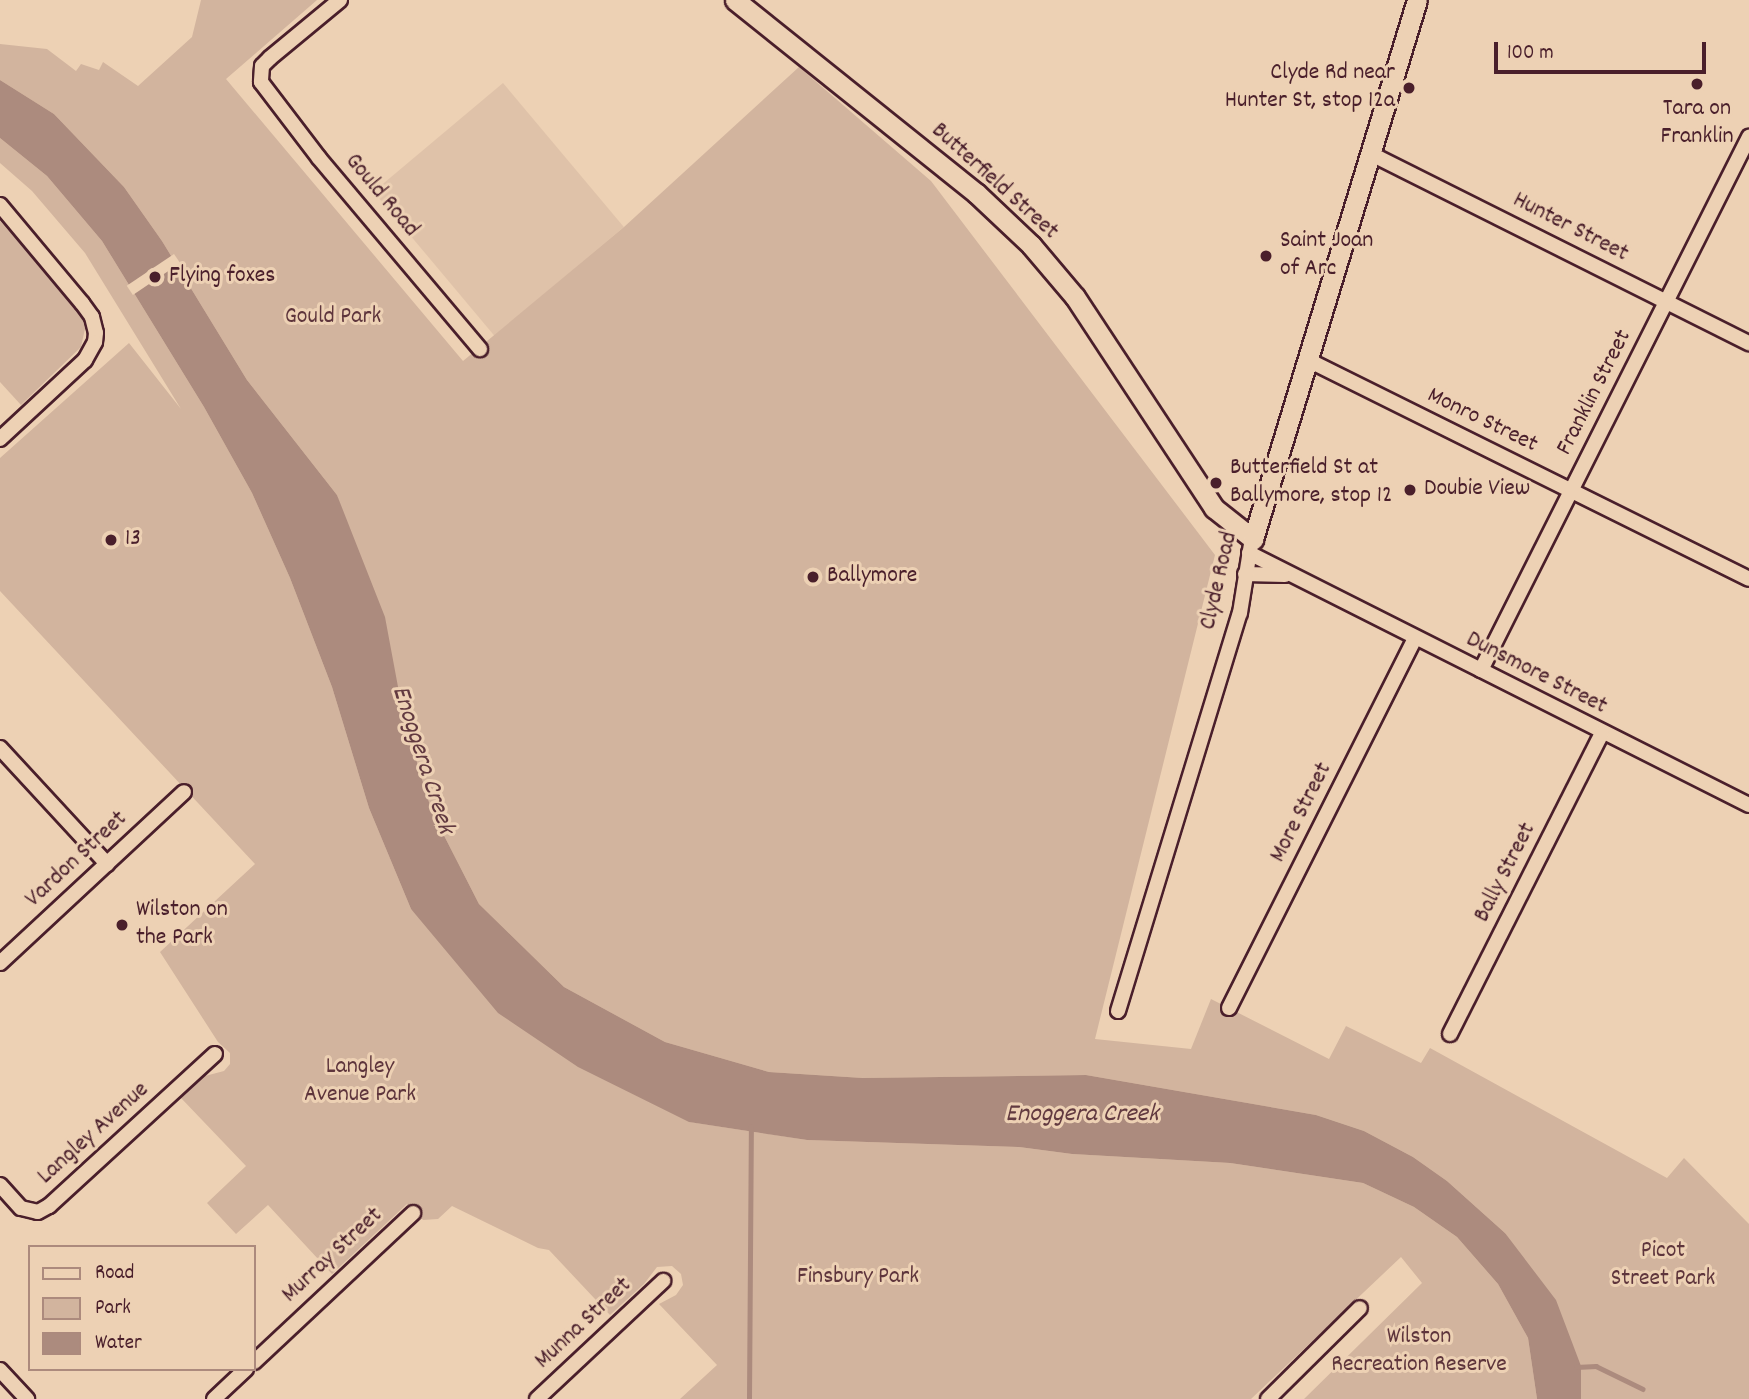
<!DOCTYPE html>
<style>
body{margin:0}
#map{position:relative;width:1749px;height:1399px;overflow:hidden;background:#edd1b4;font-family:Dekko,sans-serif}
div>[style]{position:absolute}
.built>*{inset:0;background:#dfc2a9;transform-origin:0 0}
.green>*{inset:0;background:#d2b49e}
.water>*{inset:0;background:#ac8b7e}
.pier>*{inset:0;background:#edd1b4;transform-origin:0 0}
.stream>*{height:4.5px;margin:-2.25px;padding:0 2.25px;transform-origin:2.25px;border-radius:2.25px;background:#ac8b7e}
.roads{filter:drop-shadow(2px 0 #4a1f2b) drop-shadow(-2px 0 #4a1f2b) drop-shadow(0 2px #4a1f2b) drop-shadow(0 -2px #4a1f2b)}
.street>*{height:14px;margin:-7px;padding:0 7px;transform-origin:7px;border-radius:7px;background:#edd1b4}
.secondary>*{height:19px;margin:-9.5px;padding:0 9.5px;transform-origin:9.5px;border-radius:9.5px;background:#edd1b4}
.dots>*{width:19px;height:19px;translate:-50% -50%;box-sizing:border-box;border:4px solid #edd1b4;border-radius:50%}
span{translate:-50% -50%;white-space:nowrap;text-align:center;line-height:1.15;-webkit-text-stroke:6px #edd1b4;paint-order:stroke}
.poi-label{font-size:24px;color:#4a1f2b}
.right{translate:-100% -50%;text-align:right}
.left{translate:0 -50%;text-align:left}
.street-label{font-size:24px;color:#4a1f2b}
.park-label{font-size:24px;color:#5e353c}
.water-label{font-size:26px;color:#623a40;font-style:italic}
.legend{position:absolute;left:28px;top:1245px;width:228px;height:126px;box-sizing:border-box;background:#edd1b4;border:2px solid #ac8a7d;margin:0;padding:9px 12px;list-style:none;font-size:21px;color:#4a1f2b}
.legend li{display:flex;align-items:center;gap:14px;height:35px}
.legend b{width:35px;border:2px solid #ac8a7d}
.scale{position:absolute;left:1494px;top:42px;width:212px;height:32px;box-sizing:border-box;border:4px solid #4a1f2b;border-top:0;padding-left:9px;font-size:21px;line-height:24px;white-space:nowrap;color:#4a1f2b;-webkit-text-stroke:5px #edd1b4;paint-order:stroke}
</style>
<div id="map">
<div class="built">
<i style="left:503px;top:83px;width:188px;height:169px;rotate:50deg"></i>
</div>
<div class="green">
<i style="clip-path:polygon(201px 0,317px 0,226px 79px,463px 361px,624px 227px,799px 67px,931px 181px,1215px 555px,1095px 1039px,1191px 1049px,1211px 999px,1329px 1059px,1346px 1026px,1421px 1063px,1430px 1048px,1667px 1178px,1684px 1158px,1749px 1224px,1749px 1399px,1581px 1399px,1581px 1366px,1505px 1233px,1447px 1181px,1413px 1157px,1364px 1131px,1316px 1115px,1086px 1075px,863px 1078px,769px 1072px,665px 1042px,564px 987px,479px 904px,432px 812px,337px 495px,247px 380px,162px 241px,124px 187px,54px 114px,0 80px,0 44px,47px 49px,76px 71px,81px 64px,99px 70px,103px 62px,138px 86px,192px 37px)"></i>
<i style="clip-path:polygon(0 138px,47px 176px,102px 241px,204px 407px,252px 493px,290px 578px,332px 687px,369px 808px,411px 909px,690px 1122px,807px 1140px,1019px 1147px,1072px 1154px,1230px 1163px,1363px 1183px,1414px 1207px,1457px 1237px,1498px 1284px,1528px 1338px,1537px 1399px,1304px 1399px,1422px 1283px,1401px 1257px,1251px 1399px,680px 1399px,717px 1365px,659px 1304px,676px 1295px,683px 1285px,681px 1274px,672px 1266px,657px 1267px,644px 1284px,610px 1315px,549px 1250px,538px 1248px,452px 1206px,438px 1219px,423px 1220px,407px 1204px,332px 1274px,268px 1205px,236px 1234px,207px 1203px,246px 1166px,181px 1098px,205px 1076px,224px 1071px,230px 1064px,230px 1053px,218px 1042px,160px 952px,255px 864px,0 591px,0 458px,129px 343px,181px 409px,85px 253px,32px 191px,0 163px)"></i>
<i style="clip-path:polygon(0 221px,79px 310px,86px 324px,81px 347px,21px 405px,0 382px)"></i>
</div>
<div class="water">
<i style="clip-path:polygon(0 80px,54px 114px,124px 187px,162px 241px,247px 380px,337px 495px,385px 617px,404px 719px,432px 812px,479px 904px,564px 987px,665px 1042px,769px 1072px,863px 1078px,1086px 1075px,1316px 1115px,1364px 1131px,1413px 1157px,1447px 1181px,1505px 1233px,1556px 1300px,1581px 1366px,1581px 1399px,1537px 1399px,1528px 1338px,1498px 1284px,1457px 1237px,1414px 1207px,1363px 1183px,1230px 1163px,1072px 1154px,1019px 1147px,807px 1140px,689px 1122px,578px 1067px,498px 1013px,411px 909px,369px 808px,332px 687px,290px 578px,252px 493px,204px 407px,102px 241px,47px 176px,0 138px)"></i>
</div>
<div class="pier">
<i style="left:174px;top:254px;width:11px;height:57px;rotate:56deg"></i>
</div>
<div class="stream">
<i style="left:1576px;top:1367px;width:20px;rotate:-3deg"></i>
<i style="left:1596px;top:1366px;width:52px;rotate:26.1deg"></i>
<i style="left:749px;top:1399px;width:272px;rotate:-89.6deg"></i>
</div>
<div class="roads">
<div class="street">
<i style="left:340px;top:0;width:91px;rotate:140.4deg"></i>
<i style="left:270px;top:58px;width:11px;rotate:135deg"></i>
<i style="left:262px;top:66px;width:16px;rotate:94deg"></i>
<i style="left:261px;top:82px;width:96px;rotate:52.7deg"></i>
<i style="left:319px;top:158px;width:250px;rotate:49.9deg"></i>
<i style="left:1371px;top:154px;width:423px;rotate:26.6deg"></i>
<i style="left:0;top:205px;width:128px;rotate:50.1deg"></i>
<i style="left:82px;top:303px;width:17px;rotate:54deg"></i>
<i style="left:92px;top:317px;width:16px;rotate:76deg"></i>
<i style="left:96px;top:333px;width:9px;rotate:96deg"></i>
<i style="left:95px;top:342px;width:21px;rotate:119deg"></i>
<i style="left:85px;top:360px;width:116px;rotate:137.1deg"></i>
<i style="left:1308px;top:360px;width:492px;rotate:26.4deg"></i>
<i style="left:1249px;top:553px;width:560px;rotate:26.75deg"></i>
<i style="left:1245px;top:574px;width:40px;rotate:1.4deg"></i>
<i style="left:1481px;top:670px;width:597px;rotate:-63.31deg"></i>
<i style="left:0;top:748px;width:158px;rotate:47.3deg"></i>
<i style="left:0;top:963px;width:251px;rotate:-42.9deg"></i>
<i style="left:1229px;top:1008px;width:414px;rotate:-63.3deg"></i>
<i style="left:1118px;top:1011px;width:416px;rotate:-73deg"></i>
<i style="left:1240px;top:613px;width:70px;rotate:-80.9deg"></i>
<i style="left:1450px;top:1034px;width:337px;rotate:-63.2deg"></i>
<i style="left:0;top:1185px;width:31px;rotate:48deg"></i>
<i style="left:21px;top:1208px;width:17px;rotate:13deg"></i>
<i style="left:38px;top:1212px;width:13px;rotate:-29deg"></i>
<i style="left:49px;top:1206px;width:225px;rotate:-42.5deg"></i>
<i style="left:254px;top:1362px;width:218px;rotate:-43.1deg"></i>
<i style="left:0;top:1370px;width:40px;rotate:47deg"></i>
<i style="left:214px;top:1399px;width:44px;rotate:-43.2deg"></i>
<i style="left:537px;top:1399px;width:173px;rotate:-43.1deg"></i>
<i style="left:1268px;top:1399px;width:129px;rotate:-44.7deg"></i>
</div>
<div class="secondary">
<i style="left:735px;top:0;width:309px;rotate:38.7deg"></i>
<i style="left:976px;top:193px;width:76px;rotate:43.4deg"></i>
<i style="left:1031px;top:245px;width:68px;rotate:49.8deg"></i>
<i style="left:1075px;top:297px;width:253px;rotate:56.6deg"></i>
<i style="left:1214px;top:508px;width:50px;rotate:38.5deg"></i>
<i style="left:1253px;top:539px;width:563px;rotate:-73.08deg"></i>
</div>
</div>
<div class="dots">
<i style="left:1697px;top:84px;background:#4a1f2b"></i>
<i style="left:1409px;top:88px;background:#4a1f2b"></i>
<i style="left:1266px;top:256px;background:#4a1f2b"></i>
<i style="left:155px;top:277px;background:#4a1f2b"></i>
<i style="left:1216px;top:483px;background:#4a1f2b"></i>
<i style="left:1410px;top:490px;background:#4a1f2b"></i>
<i style="left:111px;top:540px;background:#4a1f2b"></i>
<i style="left:813px;top:577px;background:#4a1f2b"></i>
<i style="left:122px;top:925px;background:#4a1f2b"></i>
</div>
<div class="poi-label">
<span class="right" style="left:1395px;top:88px">Clyde Rd near<br>Hunter St, stop 12a</span>
<span style="left:1697px;top:124px">Tara on<br>Franklin</span>
<span class="left" style="left:1280px;top:256px">Saint Joan<br>of Arc</span>
<span class="left" style="left:169px;top:277px">Flying foxes</span>
<span class="left" style="left:1230px;top:483px">Butterfield St at<br>Ballymore, stop 12</span>
<span class="left" style="left:1424px;top:490px">Doubie View</span>
<span class="left" style="left:125px;top:540px">13</span>
<span class="left" style="left:827px;top:577px">Ballymore</span>
<span class="left" style="left:136px;top:925px">Wilston on<br>the Park</span>
</div>
<div class="street-label">
<span style="left:994px;top:182px;rotate:42deg">Butterfield Street</span>
<span style="left:381px;top:196px;rotate:50deg">Gould Road</span>
<span style="left:1570px;top:228px;rotate:27deg">Hunter Street</span>
<span style="left:1595px;top:393px;rotate:-63deg">Franklin Street</span>
<span style="left:1482px;top:421px;rotate:26deg">Monro Street</span>
<span style="left:1220px;top:581px;rotate:-77deg">Clyde Road</span>
<span style="left:1536px;top:674px;rotate:27deg">Dunsmore Street</span>
<span style="left:1302px;top:813px;rotate:-63deg">More Street</span>
<span style="left:77px;top:860px;rotate:-43deg">Vardon Street</span>
<span style="left:1506px;top:873px;rotate:-63deg">Bally Street</span>
<span style="left:94px;top:1134px;rotate:-42deg">Langley Avenue</span>
<span style="left:333px;top:1256px;rotate:-43deg">Murray Street</span>
<span style="left:584px;top:1324px;rotate:-43deg">Munna Street</span>
</div>
<div class="park-label">
<span style="left:333px;top:318px">Gould Park</span>
<span style="left:360px;top:1082px">Langley<br>Avenue Park</span>
<span style="left:1663px;top:1266px">Picot<br>Street Park</span>
<span style="left:858px;top:1278px">Finsbury Park</span>
<span style="left:1419px;top:1352px">Wilston<br>Recreation Reserve</span>
</div>
<div class="water-label">
<span style="left:422px;top:760px;rotate:72deg">Enoggera Creek</span>
<span style="left:1082px;top:1115px">Enoggera Creek</span>
</div>
<ul class="legend">
<li><b style="height:9px;background:#edd1b4"></b>Road</li>
<li><b style="height:19px;background:#d2b49e"></b>Park</li>
<li><b style="height:19px;background:#ac8b7e"></b>Water</li>
</ul>
<div class="scale">100 m</div>
</div>
